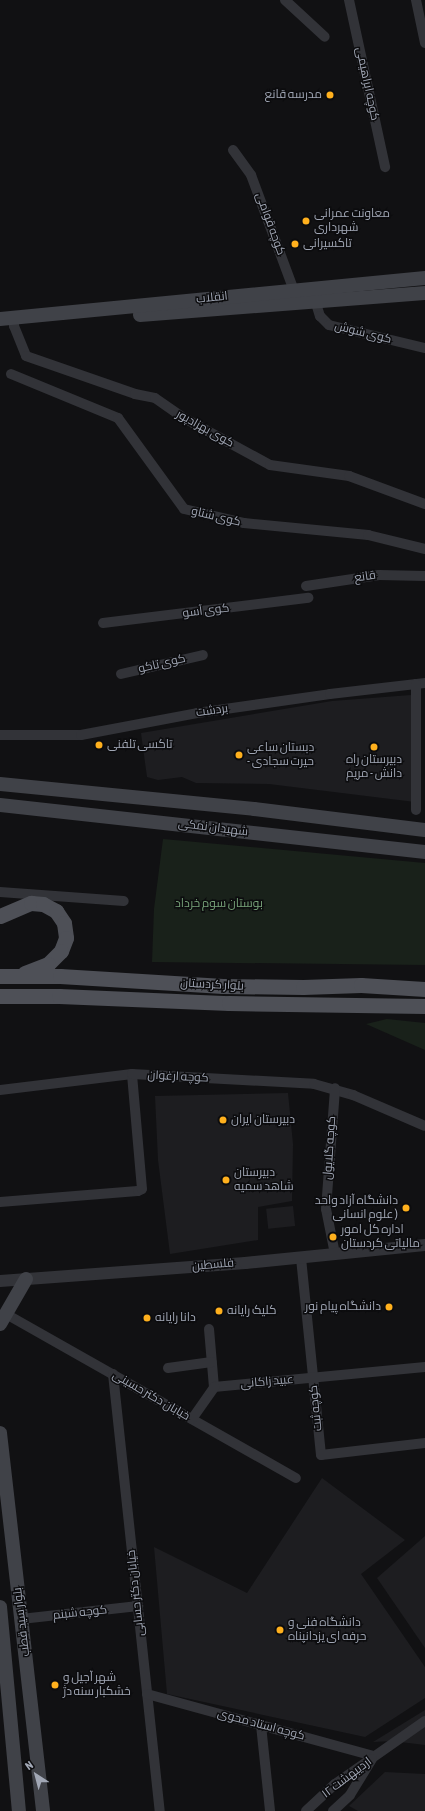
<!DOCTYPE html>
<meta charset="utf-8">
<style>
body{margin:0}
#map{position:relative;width:425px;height:1811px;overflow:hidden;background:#111113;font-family:"Asap Condensed",Cairo,sans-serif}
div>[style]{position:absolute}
.built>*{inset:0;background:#1d1d20;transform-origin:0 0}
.green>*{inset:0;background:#19211a}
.minor>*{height:10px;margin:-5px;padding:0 5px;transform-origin:5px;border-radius:5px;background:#323338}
.tertiary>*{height:12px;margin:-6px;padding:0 6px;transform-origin:6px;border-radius:6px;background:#323338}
.secondary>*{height:14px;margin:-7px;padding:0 7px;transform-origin:7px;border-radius:7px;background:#404248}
.primary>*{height:15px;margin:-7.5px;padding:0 7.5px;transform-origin:7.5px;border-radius:7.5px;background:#4e5057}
.dots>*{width:11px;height:11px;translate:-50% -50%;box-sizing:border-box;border:2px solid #0c0c0e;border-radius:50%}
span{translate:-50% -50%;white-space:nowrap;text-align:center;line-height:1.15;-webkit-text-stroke:3px #0c0c0e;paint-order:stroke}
.street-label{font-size:12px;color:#a1a7b5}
.poi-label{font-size:12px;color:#a1a7b5}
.right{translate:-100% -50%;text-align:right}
.left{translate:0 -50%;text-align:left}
.park-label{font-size:12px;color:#76a178}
.north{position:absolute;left:16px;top:1755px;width:40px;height:40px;-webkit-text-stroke:3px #0c0c0e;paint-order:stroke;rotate:324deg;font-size:11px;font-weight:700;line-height:16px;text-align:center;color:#a1a7b5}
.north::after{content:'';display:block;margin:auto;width:14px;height:18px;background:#a1a7b5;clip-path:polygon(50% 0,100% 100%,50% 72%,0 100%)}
</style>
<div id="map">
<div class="built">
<i style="clip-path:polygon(411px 695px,415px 802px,269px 784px,196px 783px,182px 777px,158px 780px,147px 777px,141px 733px,332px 701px)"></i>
<i style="clip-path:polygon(288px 1093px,293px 1144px,292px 1201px,258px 1207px,258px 1240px,170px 1254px,158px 1160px,155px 1096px)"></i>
<i style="left:293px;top:1206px;width:20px;height:27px;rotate:84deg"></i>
<i style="clip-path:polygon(322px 1478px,405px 1540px,361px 1574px,425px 1667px,425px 1698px,365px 1737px,167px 1694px,154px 1547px,247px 1593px)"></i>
<i style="clip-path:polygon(425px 1536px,425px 1648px,377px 1578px)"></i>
<i style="clip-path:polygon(425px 1710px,425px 1745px,392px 1741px,373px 1742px)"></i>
<i style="clip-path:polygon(385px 1772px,425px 1774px,425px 1811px,358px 1811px,349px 1806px)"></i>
</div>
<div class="green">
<i style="clip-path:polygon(163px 839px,425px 863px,425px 965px,152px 962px,154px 909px)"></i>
<i style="clip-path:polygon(387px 1019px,425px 1023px,425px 1050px,366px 1024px)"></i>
</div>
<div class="minor">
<i style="left:285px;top:0;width:54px;rotate:42.8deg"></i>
<i style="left:349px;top:0;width:171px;rotate:77.8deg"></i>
<i style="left:416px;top:0;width:44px;rotate:78.2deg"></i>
<i style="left:233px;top:150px;width:31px;rotate:54deg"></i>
<i style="left:251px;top:175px;width:129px;rotate:69.6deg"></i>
<i style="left:315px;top:300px;width:17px;rotate:73deg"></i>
<i style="left:320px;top:316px;width:13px;rotate:45deg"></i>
<i style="left:329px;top:325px;width:99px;rotate:13.5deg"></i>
<i style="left:14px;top:318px;width:8px;rotate:90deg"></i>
<i style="left:14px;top:326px;width:32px;rotate:68deg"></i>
<i style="left:26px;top:356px;width:115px;rotate:19.2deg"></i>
<i style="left:135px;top:394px;width:20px;rotate:11deg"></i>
<i style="left:155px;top:398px;width:33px;rotate:35deg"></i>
<i style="left:182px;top:417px;width:100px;rotate:28.6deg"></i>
<i style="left:270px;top:465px;width:80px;rotate:7.9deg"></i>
<i style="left:349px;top:476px;width:81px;rotate:20.2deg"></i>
<i style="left:11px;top:374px;width:116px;rotate:22.4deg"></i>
<i style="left:118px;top:418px;width:112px;rotate:54deg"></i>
<i style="left:184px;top:509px;width:62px;rotate:13.1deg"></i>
<i style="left:244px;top:523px;width:125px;rotate:5.5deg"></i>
<i style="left:368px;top:535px;width:59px;rotate:13.8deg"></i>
<i style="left:306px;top:586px;width:74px;rotate:-8.6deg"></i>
<i style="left:379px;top:575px;width:46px;rotate:1.2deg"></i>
<i style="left:103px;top:623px;width:207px;rotate:-7deg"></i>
<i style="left:121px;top:674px;width:84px;rotate:-13deg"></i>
<i style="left:0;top:735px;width:81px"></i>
<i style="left:81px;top:735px;width:118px;rotate:-10.7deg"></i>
<i style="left:197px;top:713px;width:134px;rotate:-8.1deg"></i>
<i style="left:330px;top:694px;width:96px;rotate:-6.6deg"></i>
<i style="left:416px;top:810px;width:126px;rotate:-90deg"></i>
<i style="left:0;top:892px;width:124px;rotate:4.2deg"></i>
<i style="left:0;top:1090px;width:133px;rotate:-6.9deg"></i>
<i style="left:0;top:1202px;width:138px;rotate:-4.6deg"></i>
<i style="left:138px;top:1191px;width:4px;rotate:-27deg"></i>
<i style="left:142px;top:1189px;width:115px;rotate:-95deg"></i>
<i style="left:132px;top:1074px;width:182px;rotate:3.1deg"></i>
<i style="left:314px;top:1084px;width:41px;rotate:15.8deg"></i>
<i style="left:353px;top:1095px;width:78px;rotate:23.3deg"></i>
<i style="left:335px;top:1254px;width:46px;rotate:-101.3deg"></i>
<i style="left:326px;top:1209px;width:121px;rotate:-85.7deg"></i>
<i style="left:301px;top:1258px;width:198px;rotate:84.2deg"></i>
<i style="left:321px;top:1455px;width:105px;rotate:-6.6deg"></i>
<i style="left:6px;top:1314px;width:333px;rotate:29.5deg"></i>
<i style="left:209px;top:1329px;width:58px;rotate:85.1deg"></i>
<i style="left:168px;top:1368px;width:44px;rotate:-7.8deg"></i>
<i style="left:113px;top:1374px;width:440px;rotate:83.9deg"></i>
<i style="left:214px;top:1387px;width:212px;rotate:-5.4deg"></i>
<i style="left:192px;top:1419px;width:39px;rotate:-55deg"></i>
<i style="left:21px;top:1619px;width:118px;rotate:-6.3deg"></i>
<i style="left:147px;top:1694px;width:235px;rotate:15.3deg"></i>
<i style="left:261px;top:1725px;width:86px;rotate:84deg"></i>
<i style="left:306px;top:1811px;width:40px;rotate:-43deg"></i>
<i style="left:335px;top:1784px;width:110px;rotate:-35deg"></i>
<i style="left:333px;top:1811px;width:23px;rotate:-43deg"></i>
<i style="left:350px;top:1795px;width:42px;rotate:-58.6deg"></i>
</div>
<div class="tertiary">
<i style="left:0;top:1281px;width:246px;rotate:-4.2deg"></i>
<i style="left:245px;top:1263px;width:181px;rotate:-5.7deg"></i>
</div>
<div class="secondary">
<i style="left:140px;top:315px;width:286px;rotate:-4.4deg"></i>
<i style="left:0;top:319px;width:427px;rotate:-5.5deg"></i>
<i style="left:0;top:784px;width:255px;rotate:5.6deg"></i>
<i style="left:254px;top:809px;width:172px;rotate:7deg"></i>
<i style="left:0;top:805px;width:428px;rotate:6.3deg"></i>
<i style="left:0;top:1324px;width:52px;rotate:-60deg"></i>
<i style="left:0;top:1433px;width:380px;rotate:83.5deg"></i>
<i style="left:0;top:1607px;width:205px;rotate:84.7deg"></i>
</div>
<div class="primary">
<i style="left:0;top:916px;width:34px;rotate:-23deg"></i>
<i style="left:31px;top:903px;width:12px;rotate:5deg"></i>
<i style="left:43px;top:904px;width:15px;rotate:28deg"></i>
<i style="left:56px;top:911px;width:14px;rotate:56deg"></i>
<i style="left:64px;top:923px;width:15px;rotate:82deg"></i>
<i style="left:66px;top:938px;width:14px;rotate:111deg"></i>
<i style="left:61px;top:951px;width:18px;rotate:135deg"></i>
<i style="left:48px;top:964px;width:25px;rotate:159deg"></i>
<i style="left:0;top:976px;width:60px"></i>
<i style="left:60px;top:976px;width:163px;rotate:3.5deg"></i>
<i style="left:223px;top:986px;width:80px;rotate:0.7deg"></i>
<i style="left:303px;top:987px;width:58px;rotate:-2deg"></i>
<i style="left:361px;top:985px;width:64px;rotate:3.6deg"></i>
<i style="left:0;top:996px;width:59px"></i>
<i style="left:59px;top:996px;width:170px;rotate:2.4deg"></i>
<i style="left:229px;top:1003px;width:196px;rotate:0.9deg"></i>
</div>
<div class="dots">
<i style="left:330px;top:95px;background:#ffb01d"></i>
<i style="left:306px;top:221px;background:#ffb01d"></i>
<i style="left:295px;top:244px;background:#ffb01d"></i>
<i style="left:99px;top:745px;background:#ffb01d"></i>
<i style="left:374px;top:747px;background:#ffb01d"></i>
<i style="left:239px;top:755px;background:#ffb01d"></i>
<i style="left:223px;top:1120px;background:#ffb01d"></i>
<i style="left:226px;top:1180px;background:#ffb01d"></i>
<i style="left:406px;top:1208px;background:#ffb01d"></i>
<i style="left:333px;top:1237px;background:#ffb01d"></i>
<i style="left:389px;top:1307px;background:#ffb01d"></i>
<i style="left:219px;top:1311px;background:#ffb01d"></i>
<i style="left:147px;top:1318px;background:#ffb01d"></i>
<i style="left:280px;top:1630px;background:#ffb01d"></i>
<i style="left:55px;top:1685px;background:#ffb01d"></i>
</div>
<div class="street-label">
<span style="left:367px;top:84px;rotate:78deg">کوچه ابراهیمی</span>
<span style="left:270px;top:224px;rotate:70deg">کوچه قوامی</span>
<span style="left:212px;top:298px;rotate:-6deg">انقلاب</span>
<span style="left:363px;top:333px;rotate:14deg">کوی شوش</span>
<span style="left:205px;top:429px;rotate:29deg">کوی بهزادپور</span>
<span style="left:216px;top:517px;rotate:13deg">کوی شتاو</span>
<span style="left:365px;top:577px;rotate:-8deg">قانع</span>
<span style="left:206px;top:611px;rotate:-7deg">کوی آسو</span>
<span style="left:162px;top:664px;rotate:-13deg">کوی تاکو</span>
<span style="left:212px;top:711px;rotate:-8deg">بردشت</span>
<span style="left:213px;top:828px;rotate:7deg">شهیدان نمکی</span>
<span style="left:212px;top:985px;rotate:3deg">بلوار کردستان</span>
<span style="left:178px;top:1077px;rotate:3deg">کوچه ارغوان</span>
<span style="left:330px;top:1148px;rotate:-86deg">کوچه گلایول</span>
<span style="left:213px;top:1265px;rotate:-5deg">فلسطین</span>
<span style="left:267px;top:1382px;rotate:-5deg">عبید زاکانی</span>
<span style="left:151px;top:1396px;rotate:30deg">خیابان دکتر حسینی</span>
<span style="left:316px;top:1408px;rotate:-96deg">کوچه ثبت</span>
<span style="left:136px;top:1593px;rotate:-96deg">خیابان دکتر حسابی</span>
<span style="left:80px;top:1613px;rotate:-6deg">کوچه شبنم</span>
<span style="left:22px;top:1622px;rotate:-97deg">بلوار سید قطب</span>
<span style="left:261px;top:1725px;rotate:15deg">کوچه استاد محوی</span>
<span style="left:347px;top:1778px;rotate:-37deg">۱۲ اردیبهشت</span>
</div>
<div class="poi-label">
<span class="right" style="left:322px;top:95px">مدرسه قانع</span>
<span class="left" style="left:314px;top:221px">معاونت عمرانی<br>شهرداری</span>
<span class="left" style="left:303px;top:244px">تاکسیرانی</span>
<span class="left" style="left:107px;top:745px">تاکسی تلفنی</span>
<span class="left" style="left:247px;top:755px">دبستان ساعی<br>- حیرت سجادی</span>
<span style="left:374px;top:767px">دبیرستان راه<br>دانش - مریم</span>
<span class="left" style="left:231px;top:1120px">دبیرستان ایران</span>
<span class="left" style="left:234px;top:1180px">دبیرستان<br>شاهد سمیه</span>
<span class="right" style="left:398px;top:1208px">دانشگاه آزاد واحد<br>علوم انسانی )</span>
<span class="left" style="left:341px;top:1237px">اداره کل امور<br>مالیاتی کردستان</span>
<span class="right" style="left:381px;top:1307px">دانشگاه پیام نور</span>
<span class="left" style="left:227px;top:1311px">کلیک رایانه</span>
<span class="left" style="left:155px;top:1318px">دانا رایانه</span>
<span class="left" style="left:288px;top:1630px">دانشگاه فنی و<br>حرفه ای یزدانپناه</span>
<span class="left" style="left:63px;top:1685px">شهر آجیل و<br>خشکبار سنه دژ</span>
</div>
<div class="park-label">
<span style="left:219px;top:904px">بوستان سوم خرداد</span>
</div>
<div class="north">N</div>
</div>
